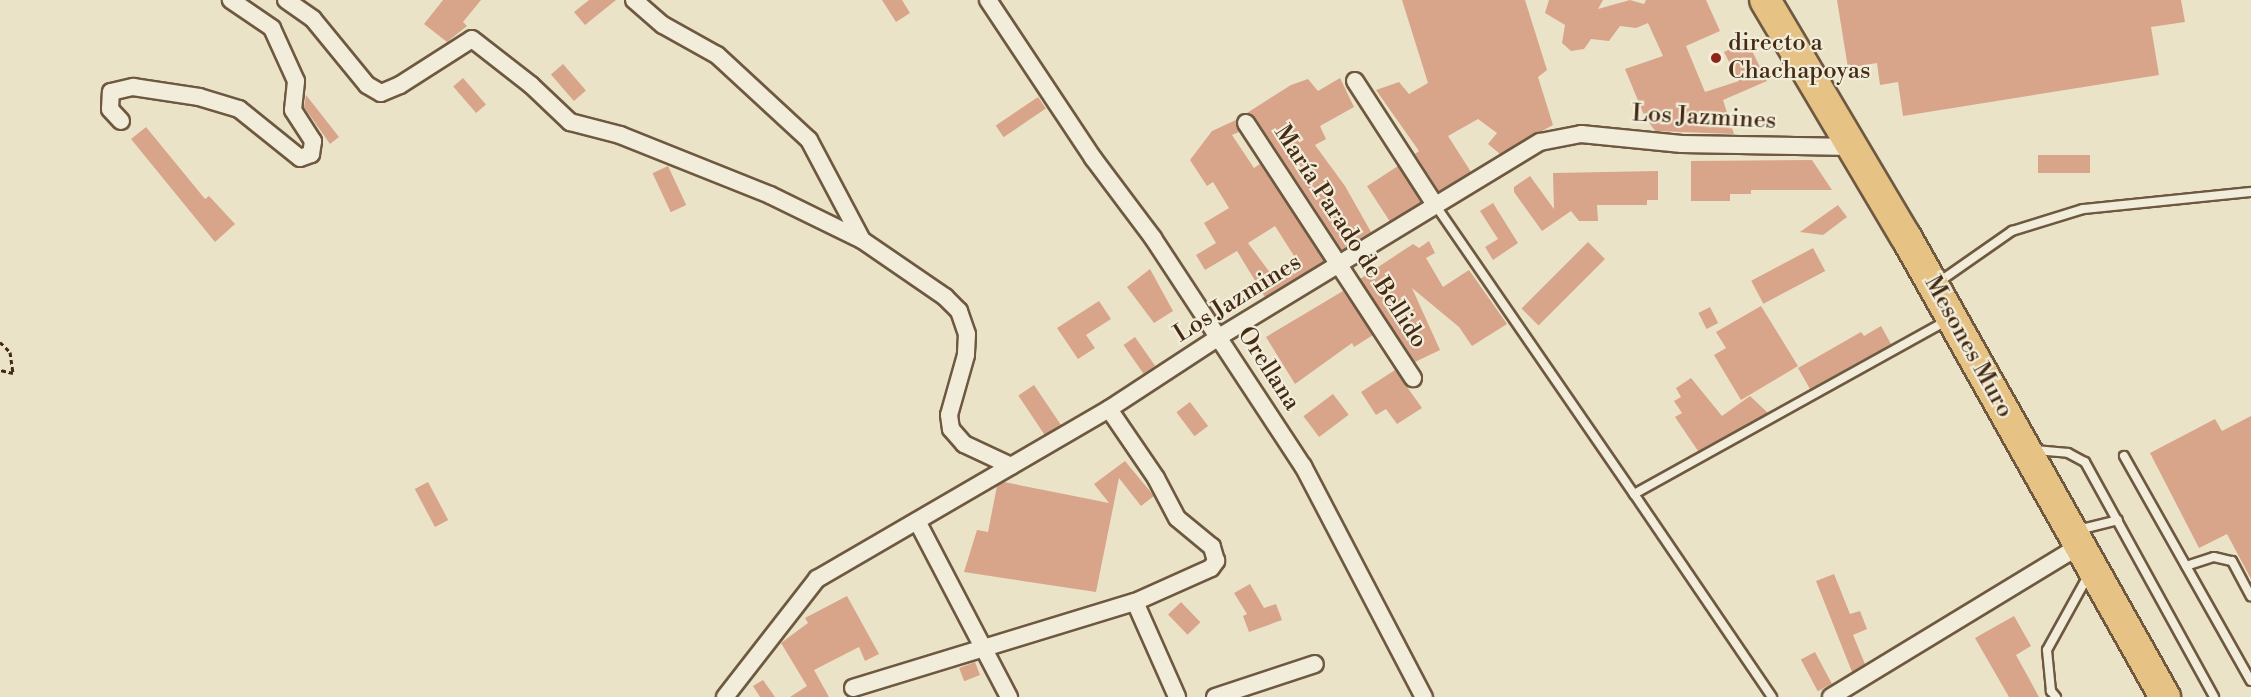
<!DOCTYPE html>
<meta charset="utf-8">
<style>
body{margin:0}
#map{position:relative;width:2251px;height:697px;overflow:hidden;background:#ebe3c8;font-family:"Libre Bodoni",serif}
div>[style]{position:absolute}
.building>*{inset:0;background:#d8a58a;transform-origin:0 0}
.path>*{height:3px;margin-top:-1.5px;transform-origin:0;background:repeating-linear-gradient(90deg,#452b13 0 4.5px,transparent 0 7.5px)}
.roads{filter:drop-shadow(2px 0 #6e5940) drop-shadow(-2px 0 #6e5940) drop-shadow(0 2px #6e5940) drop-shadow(0 -2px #6e5940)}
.lane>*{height:8px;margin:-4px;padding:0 4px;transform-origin:4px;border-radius:4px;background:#f2eddb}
.street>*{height:16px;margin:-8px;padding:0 8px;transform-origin:8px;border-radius:8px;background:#f2eddb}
.highway>*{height:30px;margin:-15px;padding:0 15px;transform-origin:15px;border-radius:15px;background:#e6c284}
.dots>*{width:16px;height:16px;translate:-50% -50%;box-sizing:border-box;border:3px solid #f2eddb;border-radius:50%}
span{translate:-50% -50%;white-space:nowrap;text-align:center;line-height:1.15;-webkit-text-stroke:4.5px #f2eddb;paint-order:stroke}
.poi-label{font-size:24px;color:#452b13}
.left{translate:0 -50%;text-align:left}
.street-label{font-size:24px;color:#452b13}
</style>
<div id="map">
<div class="building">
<i style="clip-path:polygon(443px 0,481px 0,463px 22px,467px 26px,447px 42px,424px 24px)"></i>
<i style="clip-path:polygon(589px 0,616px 0,585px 25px,574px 12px)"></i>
<i style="clip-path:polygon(882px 0,902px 0,910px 13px,896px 22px)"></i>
<i style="clip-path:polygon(1402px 0,1525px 0,1547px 70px,1538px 77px,1553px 125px,1500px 154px,1488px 144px,1497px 133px,1478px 119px,1448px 136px,1471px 172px,1439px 191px,1415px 154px,1419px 151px,1376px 90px,1399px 82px,1409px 94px,1428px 83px)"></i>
<i style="clip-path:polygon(1549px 0,1603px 0,1598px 9px,1630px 0,1644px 4px,1646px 0,1706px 0,1720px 31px,1686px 46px,1705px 92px,1739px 81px,1724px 52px,1747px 41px,1767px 81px,1723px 100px,1734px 134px,1655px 131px,1644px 115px,1625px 69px,1663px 56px,1648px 23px,1636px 28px,1620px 26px,1609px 41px,1591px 39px,1584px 49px,1571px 51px,1562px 43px,1565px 25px,1545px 13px)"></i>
<i style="clip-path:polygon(1837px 0,2181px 0,2185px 22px,2151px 27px,2159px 75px,1903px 116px,1898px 82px,1880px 85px,1877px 63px,1848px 68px)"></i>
<i style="left:563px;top:64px;width:35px;height:16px;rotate:49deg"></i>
<i style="left:463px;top:78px;width:35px;height:13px;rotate:49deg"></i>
<i style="clip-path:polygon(1340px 78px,1354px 107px,1320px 126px,1326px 139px,1315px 145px,1345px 186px,1371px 232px,1342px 250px,1255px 117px,1247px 113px,1291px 85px,1308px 79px,1318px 91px)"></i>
<i style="clip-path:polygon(306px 95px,339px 137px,330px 144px,304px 107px)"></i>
<i style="left:1038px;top:97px;width:14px;height:51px;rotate:56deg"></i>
<i style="clip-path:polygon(evenodd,1236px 120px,1239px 132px,1232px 135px,1254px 168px,1260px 164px,1324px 261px,1265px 297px,1237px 251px,1205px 270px,1196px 255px,1216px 243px,1204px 223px,1229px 208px,1213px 182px,1207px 186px,1190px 160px,1212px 131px,1236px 120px,1275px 226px,1296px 259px,1271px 274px,1248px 243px,1275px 226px)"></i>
<i style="clip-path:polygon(146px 127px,205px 199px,209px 196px,235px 224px,215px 242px,131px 139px)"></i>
<i style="left:2038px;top:155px;width:52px;height:18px"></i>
<i style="clip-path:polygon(1812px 160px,1832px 190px,1751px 190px,1751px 194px,1730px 194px,1730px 201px,1691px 201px,1691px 161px)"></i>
<i style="left:668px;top:166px;width:43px;height:17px;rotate:65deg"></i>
<i style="left:1398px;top:166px;width:43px;height:37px;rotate:57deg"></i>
<i style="clip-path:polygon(1658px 171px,1658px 200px,1647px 200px,1647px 205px,1597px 205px,1598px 221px,1579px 221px,1571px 211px,1542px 231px,1514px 192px,1514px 187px,1530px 176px,1554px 209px,1553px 173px)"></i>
<i style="clip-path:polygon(1493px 203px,1518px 243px,1493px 260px,1485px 247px,1498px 239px,1480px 211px)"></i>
<i style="clip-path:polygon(1838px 205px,1847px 217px,1823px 235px,1800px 232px)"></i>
<i style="clip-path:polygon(1429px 241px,1435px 253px,1426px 258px,1443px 287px,1469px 270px,1507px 324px,1472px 346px,1459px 327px,1412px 288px,1440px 350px,1415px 362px,1360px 279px,1413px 244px,1419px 248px)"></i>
<i style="left:1588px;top:242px;width:24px;height:94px;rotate:45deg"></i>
<i style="left:1813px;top:248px;width:26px;height:70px;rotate:62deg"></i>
<i style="clip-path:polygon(1150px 269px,1173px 311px,1154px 323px,1127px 287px)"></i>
<i style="clip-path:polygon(1343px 291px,1373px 335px,1354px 347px,1352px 343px,1295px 384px,1266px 337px)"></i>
<i style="clip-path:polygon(1099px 301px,1111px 319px,1086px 335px,1095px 348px,1078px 359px,1057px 328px)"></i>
<i style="clip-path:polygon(1761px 306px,1798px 366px,1741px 400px,1714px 355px,1726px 348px,1716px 332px)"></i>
<i style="left:1710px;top:307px;width:18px;height:13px;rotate:63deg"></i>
<i style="clip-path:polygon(1881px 326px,1891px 344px,1810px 389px,1798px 368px,1861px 332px,1864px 336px)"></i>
<i style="left:1135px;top:337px;width:35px;height:14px;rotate:55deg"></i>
<i style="clip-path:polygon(1395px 370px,1422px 408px,1397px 424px,1386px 409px,1376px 415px,1361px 392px)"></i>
<i style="clip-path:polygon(1691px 378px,1722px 416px,1750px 396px,1768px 413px,1698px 451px,1675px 417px,1682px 413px,1674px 401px,1681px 397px,1676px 388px)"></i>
<i style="left:1034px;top:385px;width:48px;height:19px;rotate:56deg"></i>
<i style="left:1333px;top:394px;width:26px;height:37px;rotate:53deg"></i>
<i style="left:1190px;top:402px;width:30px;height:17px;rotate:53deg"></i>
<i style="clip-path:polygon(2251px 416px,2251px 579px,2227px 534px,2199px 548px,2150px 453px,2215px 419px,2222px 431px)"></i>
<i style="clip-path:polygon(1125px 461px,1154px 496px,1141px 506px,1119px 478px,1096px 592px,964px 572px,977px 530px,988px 532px,997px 486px,1004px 482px,1109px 503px,1094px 484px)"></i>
<i style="left:428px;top:482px;width:43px;height:15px;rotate:62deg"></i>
<i style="clip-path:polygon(1834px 574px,1850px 614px,1860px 611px,1867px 629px,1853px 635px,1865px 664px,1852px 672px,1816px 581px)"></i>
<i style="clip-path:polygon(1250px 584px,1264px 608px,1276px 604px,1282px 620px,1249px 632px,1243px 616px,1247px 614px,1234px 593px)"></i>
<i style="clip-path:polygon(847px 596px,879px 654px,865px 661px,859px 647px,814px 670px,829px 697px,790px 697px,807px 686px,781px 643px,808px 623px,805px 618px)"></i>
<i style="left:1181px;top:602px;width:28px;height:18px;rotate:46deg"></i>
<i style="clip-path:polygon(2014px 616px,2031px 646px,2016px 655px,2039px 697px,2009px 697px,1975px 638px)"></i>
<i style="left:1815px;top:652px;width:36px;height:16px;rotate:62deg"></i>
<i style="left:975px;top:662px;width:14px;height:17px;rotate:69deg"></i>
<i style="clip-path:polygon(763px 680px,775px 697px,760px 697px,753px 686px)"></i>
</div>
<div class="path">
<i style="left:0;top:342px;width:14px;rotate:45deg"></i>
<i style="left:10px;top:352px;width:21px;rotate:82deg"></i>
<i style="left:13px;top:373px;width:13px;rotate:-167deg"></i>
</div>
<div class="roads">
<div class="lane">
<i style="left:1436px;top:206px;width:349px;rotate:55.5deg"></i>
<i style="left:1936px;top:284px;width:93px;rotate:-34.9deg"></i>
<i style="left:2012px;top:231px;width:74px;rotate:-17.2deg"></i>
<i style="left:2083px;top:209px;width:169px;rotate:-5.8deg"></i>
<i style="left:2035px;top:450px;width:33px;rotate:5deg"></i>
<i style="left:2068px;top:453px;width:19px;rotate:28deg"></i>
<i style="left:2085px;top:462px;width:268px;rotate:61.2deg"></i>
<i style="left:2124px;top:456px;width:258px;rotate:60.6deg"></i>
<i style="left:2078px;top:530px;width:41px;rotate:-14deg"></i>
<i style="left:2186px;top:566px;width:29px;rotate:-18deg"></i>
<i style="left:2214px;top:557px;width:18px;rotate:13deg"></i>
<i style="left:2232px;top:561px;width:40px;rotate:62deg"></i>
<i style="left:1772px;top:697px;width:245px;rotate:-124.2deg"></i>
<i style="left:1634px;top:494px;width:357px;rotate:-29deg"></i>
<i style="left:2056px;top:697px;width:8px;rotate:-130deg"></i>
<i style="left:2051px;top:691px;width:41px;rotate:-95.6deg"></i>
<i style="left:2047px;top:650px;width:87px;rotate:-61.1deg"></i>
</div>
<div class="street">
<i style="left:286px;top:0;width:33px;rotate:35deg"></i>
<i style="left:313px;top:19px;width:85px;rotate:50.7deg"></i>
<i style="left:367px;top:85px;width:16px;rotate:30deg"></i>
<i style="left:381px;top:93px;width:21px;rotate:-23deg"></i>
<i style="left:400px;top:85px;width:85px;rotate:-32.6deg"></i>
<i style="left:472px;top:39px;width:75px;rotate:37.9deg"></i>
<i style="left:531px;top:85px;width:54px;rotate:43.5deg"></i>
<i style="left:570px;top:122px;width:52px;rotate:14.6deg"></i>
<i style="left:620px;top:135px;width:162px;rotate:21.8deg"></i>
<i style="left:770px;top:195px;width:102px;rotate:26.1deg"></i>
<i style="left:862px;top:240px;width:101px;rotate:34.5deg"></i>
<i style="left:945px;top:297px;width:20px;rotate:45deg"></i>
<i style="left:959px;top:311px;width:24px;rotate:71deg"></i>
<i style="left:967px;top:334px;width:21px;rotate:93deg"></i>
<i style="left:966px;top:355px;width:62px;rotate:105.8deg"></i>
<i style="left:949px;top:415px;width:14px;rotate:82deg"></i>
<i style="left:951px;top:429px;width:20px;rotate:49deg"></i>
<i style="left:964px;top:444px;width:52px;rotate:25.1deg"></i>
<i style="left:634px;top:0;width:38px;rotate:41deg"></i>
<i style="left:663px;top:25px;width:62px;rotate:29.1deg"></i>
<i style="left:717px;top:55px;width:125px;rotate:42.7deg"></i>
<i style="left:809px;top:140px;width:113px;rotate:62.1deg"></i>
<i style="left:988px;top:0;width:190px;rotate:56.4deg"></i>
<i style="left:1093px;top:158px;width:100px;rotate:53.1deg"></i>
<i style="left:1153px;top:238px;width:273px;rotate:56.7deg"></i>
<i style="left:1303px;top:466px;width:261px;rotate:62.4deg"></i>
<i style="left:1355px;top:81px;width:149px;rotate:57.1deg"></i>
<i style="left:121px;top:121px;width:16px;rotate:-133deg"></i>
<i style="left:110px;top:109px;width:17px;rotate:-87deg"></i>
<i style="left:111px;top:92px;width:23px;rotate:-13deg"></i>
<i style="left:133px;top:87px;width:67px;rotate:8.6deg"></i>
<i style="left:199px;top:97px;width:42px;rotate:16.7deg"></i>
<i style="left:239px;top:109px;width:78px;rotate:38.8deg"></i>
<i style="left:300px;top:158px;width:12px;rotate:-20deg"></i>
<i style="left:311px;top:154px;width:13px;rotate:-81deg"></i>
<i style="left:313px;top:141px;width:37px;rotate:-123deg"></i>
<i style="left:293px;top:110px;width:29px;rotate:-84deg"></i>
<i style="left:296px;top:81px;width:58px;rotate:-114.4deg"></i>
<i style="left:272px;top:28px;width:50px;rotate:-145.7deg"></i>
<i style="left:1246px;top:123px;width:305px;rotate:56.8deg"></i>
<i style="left:917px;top:521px;width:199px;rotate:62.4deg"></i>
<i style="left:1135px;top:602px;width:104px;rotate:66.1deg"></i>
<i style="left:853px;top:688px;width:295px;rotate:-17deg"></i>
<i style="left:1135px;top:602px;width:83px;rotate:-24.1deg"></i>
<i style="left:1211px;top:568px;width:9px;rotate:-54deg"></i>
<i style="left:1216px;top:561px;width:15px;rotate:-106deg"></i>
<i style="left:1212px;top:547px;width:45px;rotate:-140.4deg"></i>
<i style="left:1177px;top:518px;width:45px;rotate:-117.7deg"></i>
<i style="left:1156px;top:478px;width:83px;rotate:-124.3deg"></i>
<i style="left:725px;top:697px;width:150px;rotate:-52.1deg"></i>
<i style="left:817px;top:579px;width:338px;rotate:-30.2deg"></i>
<i style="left:1109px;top:409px;width:131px;rotate:-33.2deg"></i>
<i style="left:1219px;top:337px;width:376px;rotate:-31.3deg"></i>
<i style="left:1540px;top:142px;width:42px;rotate:-11deg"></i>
<i style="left:1581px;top:134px;width:101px;rotate:5.7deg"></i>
<i style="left:1682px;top:144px;width:171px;rotate:1deg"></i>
<i style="left:1215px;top:697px;width:105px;rotate:-18.3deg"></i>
<i style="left:1831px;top:697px;width:290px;rotate:-31.3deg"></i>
</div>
<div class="highway">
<i style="left:1765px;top:0;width:276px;rotate:59.3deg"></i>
<i style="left:1906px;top:237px;width:528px;rotate:60.62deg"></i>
</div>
</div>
<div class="dots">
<i style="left:1716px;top:58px;background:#8f2418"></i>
</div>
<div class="poi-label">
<span class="left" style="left:1728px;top:58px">directo a<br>Chachapoyas</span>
</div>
<div class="street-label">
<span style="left:1704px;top:118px;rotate:3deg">Los Jazmines</span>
<span style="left:1350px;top:237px;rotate:57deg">María Parado de Bellido</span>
<span style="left:1238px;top:299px;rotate:-32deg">Los Jazmines</span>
<span style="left:1968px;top:347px;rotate:61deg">Mesones Muro</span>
<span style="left:1268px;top:369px;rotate:57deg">Orellana</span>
</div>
</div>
